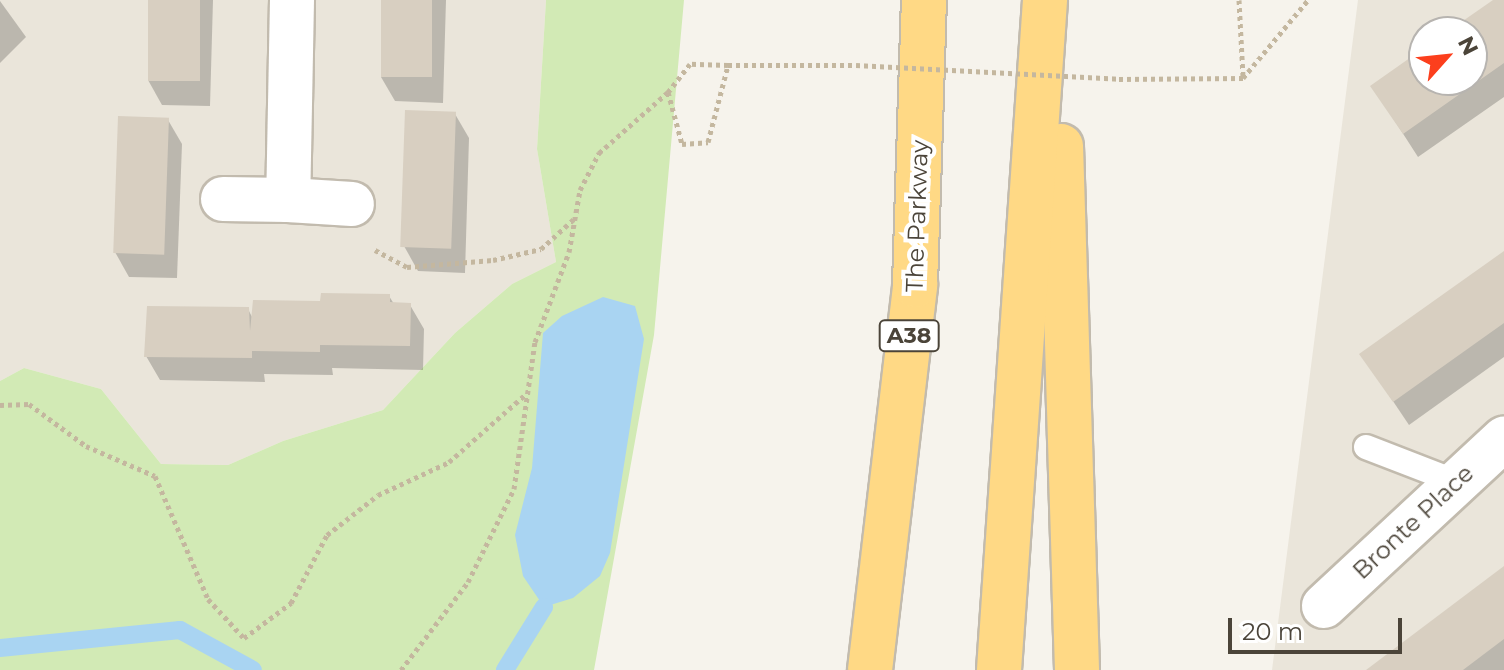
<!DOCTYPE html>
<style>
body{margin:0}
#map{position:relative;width:1504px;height:670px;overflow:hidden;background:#f6f3ec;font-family:Montserrat,sans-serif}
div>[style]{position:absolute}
.residential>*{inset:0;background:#eae5da}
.green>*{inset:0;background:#d2eab5}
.water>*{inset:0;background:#a9d4f2}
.shadow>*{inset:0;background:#0003}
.stream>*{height:18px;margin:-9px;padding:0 9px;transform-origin:9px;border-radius:9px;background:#a9d4f2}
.building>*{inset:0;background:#d8cfc1;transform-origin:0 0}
.path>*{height:5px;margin-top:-2.5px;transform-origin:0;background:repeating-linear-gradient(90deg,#c4b79f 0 4px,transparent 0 8px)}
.roads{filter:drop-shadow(2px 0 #c2bbae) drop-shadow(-2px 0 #c2bbae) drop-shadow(0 2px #c2bbae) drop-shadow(0 -2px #c2bbae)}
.service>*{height:24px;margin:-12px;padding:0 12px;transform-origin:12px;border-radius:12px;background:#fff}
.minor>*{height:44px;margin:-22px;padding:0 22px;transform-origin:22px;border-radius:22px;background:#fff}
.trunk>*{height:44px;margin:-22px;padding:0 22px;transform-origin:22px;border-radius:22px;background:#ffd985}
.path-bridge>*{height:5px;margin-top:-2.5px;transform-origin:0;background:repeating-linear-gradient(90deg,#c4b79f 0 4px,transparent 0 8px)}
span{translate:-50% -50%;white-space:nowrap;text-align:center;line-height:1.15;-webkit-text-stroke:8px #fff;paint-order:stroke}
.shield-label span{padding:2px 6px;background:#fff;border:2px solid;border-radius:6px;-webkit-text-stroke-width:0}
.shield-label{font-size:22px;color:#4b4439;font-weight:700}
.street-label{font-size:24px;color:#4b4439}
.north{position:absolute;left:1408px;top:16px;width:80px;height:80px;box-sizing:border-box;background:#fff;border:2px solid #b7b4b0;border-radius:50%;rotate:63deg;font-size:22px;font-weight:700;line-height:32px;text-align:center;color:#4b4439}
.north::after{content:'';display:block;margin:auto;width:28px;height:36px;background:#fc3f1d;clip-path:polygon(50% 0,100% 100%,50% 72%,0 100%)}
.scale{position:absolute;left:1228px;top:618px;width:174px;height:36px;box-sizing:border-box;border:4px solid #4b4439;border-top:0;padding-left:10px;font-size:24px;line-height:28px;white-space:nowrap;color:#4b4439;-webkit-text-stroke:6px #fff;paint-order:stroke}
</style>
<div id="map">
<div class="residential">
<i style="clip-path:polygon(0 0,546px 0,537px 149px,556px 262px,512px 284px,455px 333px,383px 410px,283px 441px,228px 465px,161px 464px,101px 389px,24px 368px,0 381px)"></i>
<i style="clip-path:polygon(evenodd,1358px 0,1504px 0,1504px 670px,1272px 670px,1358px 0,1424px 32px,1472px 32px,1472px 80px,1424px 80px,1424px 32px)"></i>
</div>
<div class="green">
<i style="clip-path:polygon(546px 0,684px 0,654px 335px,594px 670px,0 670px,0 381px,24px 368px,101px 389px,161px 464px,228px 465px,283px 441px,383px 410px,455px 333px,512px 284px,556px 262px,537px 149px)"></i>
</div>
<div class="water">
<i style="clip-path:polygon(603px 297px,635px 306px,644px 339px,610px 553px,600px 576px,573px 598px,544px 607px,523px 576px,515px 535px,532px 468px,543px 333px,562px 316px)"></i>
</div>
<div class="shadow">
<i style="clip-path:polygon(150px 0,213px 0,210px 106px,162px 105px,148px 80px)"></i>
<i style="clip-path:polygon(383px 0,446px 0,443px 103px,395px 101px,381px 77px)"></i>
<i style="clip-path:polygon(1496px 0,1504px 0,1504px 97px,1418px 157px,1373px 87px,1424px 51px,1424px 80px,1472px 80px,1472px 32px,1451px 32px)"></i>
<i style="clip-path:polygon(0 1px,26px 37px,0 63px)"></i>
<i style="clip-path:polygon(455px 114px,469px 138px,465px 273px,418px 271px,404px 246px)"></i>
<i style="clip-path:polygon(168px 120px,182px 144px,177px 278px,129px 277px,115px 252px)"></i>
<i style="clip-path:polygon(1504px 254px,1504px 357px,1409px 425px,1362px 355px)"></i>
<i style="clip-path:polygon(389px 296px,394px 304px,410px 305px,424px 329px,423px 370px,332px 368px,333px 375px,264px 374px,265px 382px,160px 380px,146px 356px,248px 309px,253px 319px,322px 303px)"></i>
<i style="clip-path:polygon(1504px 569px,1504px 670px,1369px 670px)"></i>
</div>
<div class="stream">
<i style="left:0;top:648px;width:181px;rotate:-5.7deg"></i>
<i style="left:180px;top:630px;width:83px;rotate:28.7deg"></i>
<i style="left:505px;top:670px;width:74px;rotate:-58.2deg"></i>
</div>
<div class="building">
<i style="left:148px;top:0;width:52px;height:81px"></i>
<i style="left:381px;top:0;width:51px;height:77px"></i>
<i style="clip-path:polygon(1493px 0,1504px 0,1504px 63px,1403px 134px,1370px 86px,1424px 48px,1424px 80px,1472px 80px,1472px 32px,1447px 32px)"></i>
<i style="left:405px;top:110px;width:51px;height:137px;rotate:2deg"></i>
<i style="left:118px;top:116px;width:51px;height:137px;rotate:2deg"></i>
<i style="clip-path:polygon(1504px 251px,1504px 323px,1393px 402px,1359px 354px)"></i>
<i style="clip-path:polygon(321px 293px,390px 294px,390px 302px,411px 303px,410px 346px,320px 345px,320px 352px,252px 351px,252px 358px,144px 357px,147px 306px,249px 307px,250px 331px,253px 300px,320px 301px)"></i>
<i style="clip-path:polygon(1504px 566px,1504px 639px,1463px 670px,1366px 670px)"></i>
</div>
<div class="path">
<i style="left:1239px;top:0;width:77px;rotate:87deg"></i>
<i style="left:1243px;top:78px;width:102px;rotate:-50.2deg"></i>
<i style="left:375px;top:250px;width:36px;rotate:28deg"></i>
<i style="left:407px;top:267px;width:86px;rotate:-4.7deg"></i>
<i style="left:493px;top:260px;width:49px;rotate:-12.9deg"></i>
<i style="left:541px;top:249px;width:45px;rotate:-42.3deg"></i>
<i style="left:0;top:405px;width:29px;rotate:-2deg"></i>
<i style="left:29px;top:404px;width:71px;rotate:36.4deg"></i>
<i style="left:86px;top:446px;width:75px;rotate:23.5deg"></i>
<i style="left:155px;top:476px;width:134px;rotate:66.7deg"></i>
<i style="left:208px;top:599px;width:53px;rotate:47.3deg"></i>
<i style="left:244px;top:638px;width:59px;rotate:-36.7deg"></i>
<i style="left:291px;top:603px;width:77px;rotate:-62.1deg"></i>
<i style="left:327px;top:535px;width:65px;rotate:-38.1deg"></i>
<i style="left:378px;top:495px;width:78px;rotate:-24.9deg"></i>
<i style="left:449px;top:462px;width:104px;rotate:-41.5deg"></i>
<i style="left:401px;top:670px;width:111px;rotate:-52.7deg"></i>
<i style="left:468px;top:582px;width:104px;rotate:-63.7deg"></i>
<i style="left:514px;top:489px;width:148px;rotate:-81.9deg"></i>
<i style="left:535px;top:342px;width:96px;rotate:-69.3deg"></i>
<i style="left:569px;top:252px;width:63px;rotate:-79.9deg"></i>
<i style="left:580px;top:190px;width:42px;rotate:-62.8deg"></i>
<i style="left:599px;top:153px;width:92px;rotate:-41.5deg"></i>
<i style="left:668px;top:92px;width:54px;rotate:74.9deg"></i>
<i style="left:682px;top:144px;width:26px;rotate:-4deg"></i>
<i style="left:708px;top:142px;width:80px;rotate:-75.4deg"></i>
<i style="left:728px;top:65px;width:38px;rotate:-178deg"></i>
<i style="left:690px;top:64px;width:36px;rotate:128deg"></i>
</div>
<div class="roads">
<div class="service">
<i style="left:1366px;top:447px;width:94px;rotate:21.1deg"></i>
</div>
<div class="minor">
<i style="left:292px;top:0;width:200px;rotate:91.1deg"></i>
<i style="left:288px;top:200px;width:64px;rotate:3.6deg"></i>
<i style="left:223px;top:199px;width:65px;rotate:0.9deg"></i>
<i style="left:1324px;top:606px;width:246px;rotate:-42.9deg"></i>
</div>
<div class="trunk">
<i style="left:1061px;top:146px;width:524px;rotate:88.25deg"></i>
<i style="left:870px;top:670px;width:388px;rotate:-83.3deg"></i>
<i style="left:915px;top:285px;width:285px;rotate:-88.2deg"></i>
<i style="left:999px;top:670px;width:672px;rotate:-86.07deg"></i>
</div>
</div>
<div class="path-bridge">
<i style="left:728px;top:65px;width:128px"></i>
<i style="left:856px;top:65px;width:263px;rotate:3deg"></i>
<i style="left:1119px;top:79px;width:124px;rotate:-0.5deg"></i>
</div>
<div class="shield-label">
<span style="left:909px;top:336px">A38</span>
</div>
<div class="street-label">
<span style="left:917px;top:216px;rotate:-88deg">The Parkway</span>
<span style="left:1413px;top:522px;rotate:-43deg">Bronte Place</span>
</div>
<div class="north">N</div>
<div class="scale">20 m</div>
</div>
